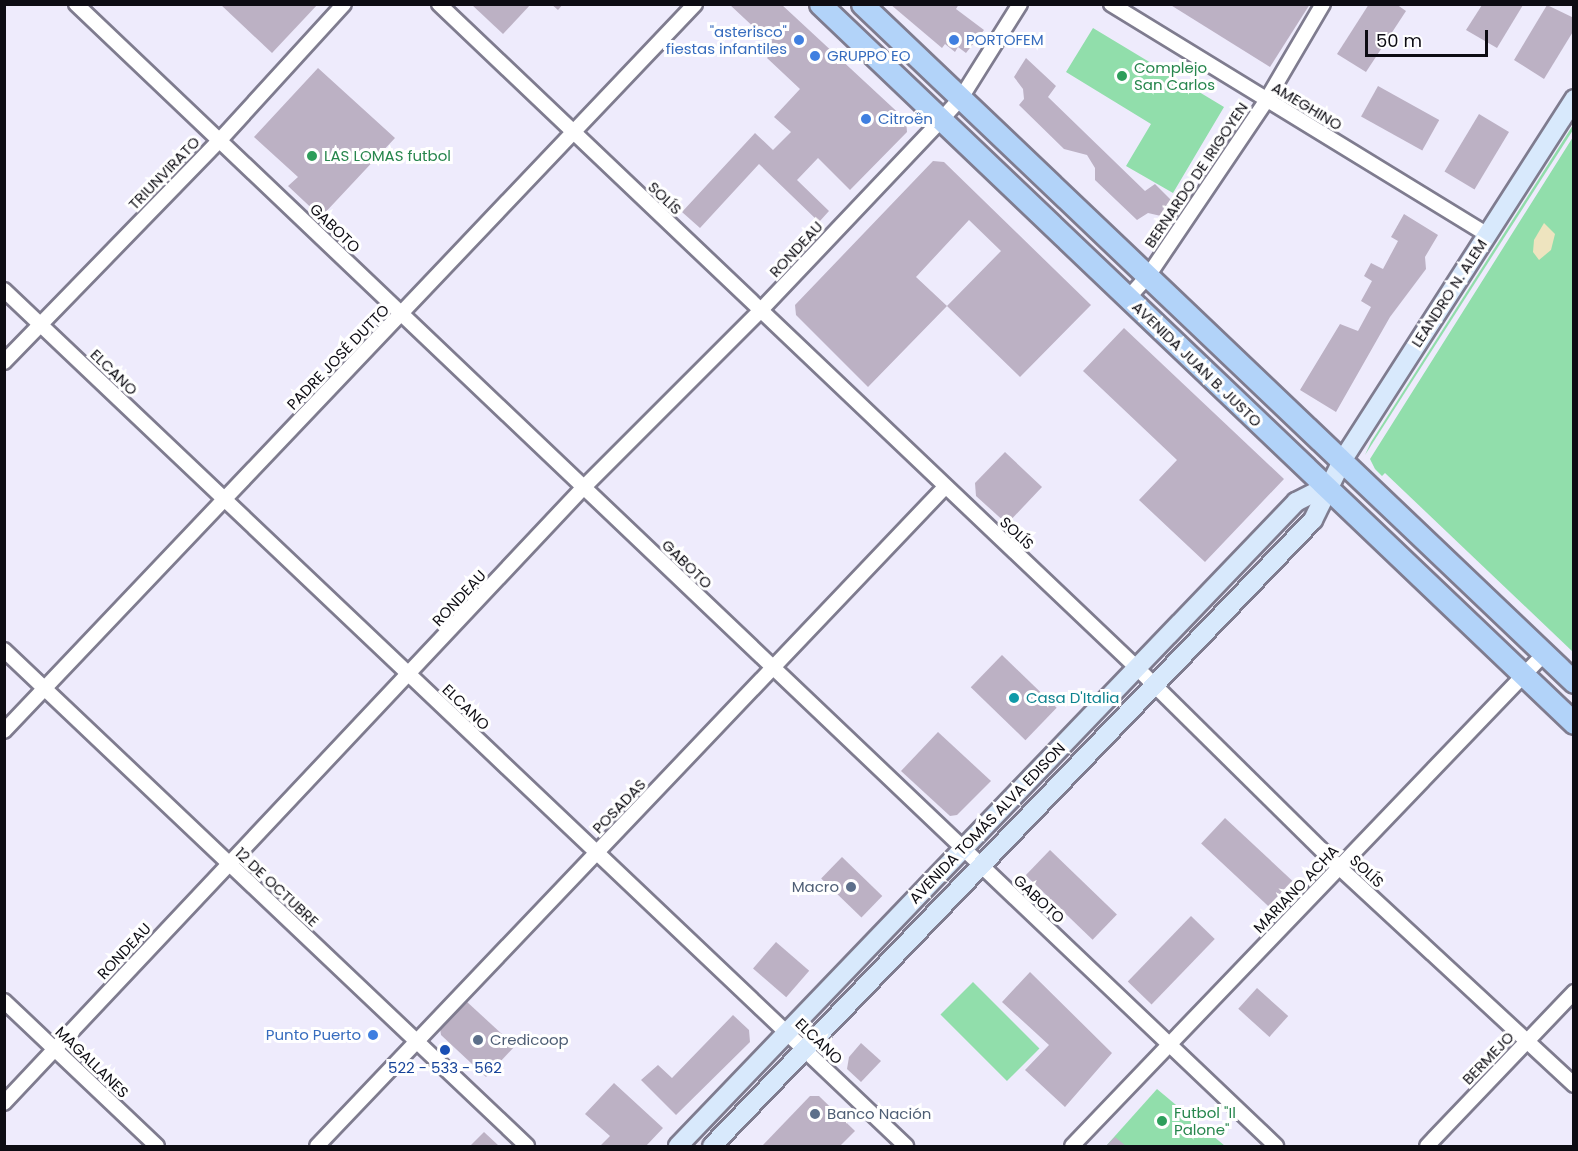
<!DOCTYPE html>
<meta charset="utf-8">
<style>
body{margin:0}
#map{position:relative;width:1578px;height:1151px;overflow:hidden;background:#eeebfc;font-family:Poppins,sans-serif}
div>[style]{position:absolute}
.green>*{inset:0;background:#91deab;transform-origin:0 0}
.sand>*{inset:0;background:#eee4bf}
.building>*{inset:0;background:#bcb1c4;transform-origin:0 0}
.roads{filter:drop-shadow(2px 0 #7f7c8f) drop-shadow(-2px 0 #7f7c8f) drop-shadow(0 2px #7f7c8f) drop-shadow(0 -2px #7f7c8f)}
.minor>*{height:14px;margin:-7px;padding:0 7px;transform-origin:7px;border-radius:7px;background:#fff}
.secondary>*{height:18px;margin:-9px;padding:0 9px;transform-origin:9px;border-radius:9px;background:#d8e9fc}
.primary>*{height:21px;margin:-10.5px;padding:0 10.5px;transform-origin:10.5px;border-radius:10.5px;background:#b2d3f9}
.dots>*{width:16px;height:16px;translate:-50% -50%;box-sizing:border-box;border:3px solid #fff;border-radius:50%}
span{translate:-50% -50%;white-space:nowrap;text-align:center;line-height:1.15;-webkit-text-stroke:6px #fff;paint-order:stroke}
.shop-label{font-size:15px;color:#366cbe}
.right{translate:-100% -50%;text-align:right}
.left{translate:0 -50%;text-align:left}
.leisure-label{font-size:15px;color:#27864d}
.street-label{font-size:15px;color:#0d0c13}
.culture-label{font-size:15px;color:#0d838f}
.service-label{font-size:15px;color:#4e5e75}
.transit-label{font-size:15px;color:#164399}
.frame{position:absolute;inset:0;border:6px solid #0d0c13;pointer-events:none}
.scale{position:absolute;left:1365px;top:30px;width:123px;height:27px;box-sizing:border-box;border:3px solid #0d0c13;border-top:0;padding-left:8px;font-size:18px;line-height:21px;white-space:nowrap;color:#0d0c13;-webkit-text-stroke:4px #fff;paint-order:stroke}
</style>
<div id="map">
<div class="green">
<i style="clip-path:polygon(1093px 28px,1224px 107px,1173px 193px,1126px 166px,1151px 124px,1066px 72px)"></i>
<i style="clip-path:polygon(1573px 125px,1573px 130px,1365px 455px,1371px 442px)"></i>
<i style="clip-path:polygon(1573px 137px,1573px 652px,1385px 473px,1382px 476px,1375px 469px,1370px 459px)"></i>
<i style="left:973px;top:982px;width:94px;height:46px;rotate:45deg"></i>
<i style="clip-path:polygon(1157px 1089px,1225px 1146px,1106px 1146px)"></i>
</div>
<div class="sand">
<i style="clip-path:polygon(1544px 223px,1555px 234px,1551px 250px,1539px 260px,1533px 252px,1534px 240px)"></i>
</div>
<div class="building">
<i style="clip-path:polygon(220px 4px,318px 4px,272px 53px)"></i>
<i style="clip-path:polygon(471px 4px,531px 4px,503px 34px)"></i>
<i style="clip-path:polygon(551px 4px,563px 4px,558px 10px)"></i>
<i style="clip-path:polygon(729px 4px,781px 4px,906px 120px,907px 132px,850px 190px,818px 158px,797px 180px,829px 211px,819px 222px,759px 164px,700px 228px,682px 212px,755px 133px,773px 150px,791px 132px,774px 117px,800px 89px,767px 58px,776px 48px)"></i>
<i style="clip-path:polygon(890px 4px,959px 4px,956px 9px,984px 30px,966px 53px,958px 47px,955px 52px,945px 44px,942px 48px)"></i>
<i style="clip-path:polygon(1169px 4px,1310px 4px,1270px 67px)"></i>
<i style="clip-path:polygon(1369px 4px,1396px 4px,1406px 11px,1366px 72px,1337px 54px)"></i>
<i style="clip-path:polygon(1482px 5px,1523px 5px,1497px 48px,1466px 30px)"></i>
<i style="clip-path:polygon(1547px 5px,1574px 18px,1574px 30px,1544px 79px,1514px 60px)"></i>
<i style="clip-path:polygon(1026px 58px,1056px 86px,1048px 97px,1145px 191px,1155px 184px,1172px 201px,1161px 216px,1148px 213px,1137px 220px,1095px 180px,1095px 168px,1087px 155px,1064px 149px,1019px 105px,1024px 99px,1023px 89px,1014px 77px)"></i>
<i style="clip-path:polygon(318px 68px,395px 138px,321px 217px,288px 186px,298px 177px,254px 137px)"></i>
<i style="left:1378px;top:86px;width:70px;height:35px;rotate:29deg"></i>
<i style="left:1479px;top:114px;width:35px;height:67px;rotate:31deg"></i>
<i style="clip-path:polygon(933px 161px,944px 162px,1091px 305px,1020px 377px,947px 306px,1001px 251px,969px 220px,916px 277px,947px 306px,868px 387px,796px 315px,795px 305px)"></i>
<i style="clip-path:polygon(1404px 214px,1438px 235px,1425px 257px,1426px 269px,1390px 317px,1336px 412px,1300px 390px,1340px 324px,1358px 331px,1371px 307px,1361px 301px,1372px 281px,1364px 276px,1371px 263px,1383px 269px,1398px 241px,1391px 237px)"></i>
<i style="clip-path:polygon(1124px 328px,1284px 479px,1205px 562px,1139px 500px,1177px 460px,1083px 371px)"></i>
<i style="clip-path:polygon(1005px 452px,1042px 487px,1007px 524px,976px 496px,975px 483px)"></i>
<i style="left:1002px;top:655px;width:76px;height:45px;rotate:44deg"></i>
<i style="clip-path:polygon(938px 732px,991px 781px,957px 815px,950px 816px,901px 771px)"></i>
<i style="left:1225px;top:818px;width:92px;height:35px;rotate:43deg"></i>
<i style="left:1050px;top:850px;width:93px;height:35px;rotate:44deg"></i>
<i style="left:842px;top:857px;width:56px;height:30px;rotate:44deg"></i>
<i style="left:1191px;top:916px;width:33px;height:91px;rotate:44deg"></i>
<i style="left:776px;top:942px;width:44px;height:35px;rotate:41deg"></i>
<i style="clip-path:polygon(1030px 972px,1112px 1053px,1065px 1107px,1025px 1070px,1049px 1045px,1002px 1002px)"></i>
<i style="left:1257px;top:988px;width:42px;height:28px;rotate:42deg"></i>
<i style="clip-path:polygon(466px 1001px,515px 1046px,486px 1077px,441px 1035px,440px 1028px)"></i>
<i style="clip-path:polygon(733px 1015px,749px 1030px,750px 1042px,676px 1115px,641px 1080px,658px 1065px,672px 1078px)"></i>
<i style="clip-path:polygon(861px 1043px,881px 1061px,861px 1082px,847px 1069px,849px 1057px)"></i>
<i style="clip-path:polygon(614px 1083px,663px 1128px,646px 1146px,600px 1146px,610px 1136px,585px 1114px)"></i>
<i style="clip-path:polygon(810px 1096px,819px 1096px,855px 1131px,840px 1146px,762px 1146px)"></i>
<i style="clip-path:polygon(484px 1132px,499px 1146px,470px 1146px)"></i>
<i style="clip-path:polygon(1115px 1137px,1126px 1146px,1106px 1146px)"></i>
</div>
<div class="roads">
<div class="minor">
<i style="left:76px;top:4px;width:1657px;rotate:43.58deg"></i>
<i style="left:439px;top:4px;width:962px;rotate:43.57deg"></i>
<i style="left:1136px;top:667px;width:286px;rotate:44.6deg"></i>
<i style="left:1340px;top:868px;width:319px;rotate:42.8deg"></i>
<i style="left:1111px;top:4px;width:441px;rotate:31.5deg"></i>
<i style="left:4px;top:290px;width:1244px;rotate:43.5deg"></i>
<i style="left:1128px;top:298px;width:30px;rotate:-48deg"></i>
<i style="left:1148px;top:276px;width:211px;rotate:-56deg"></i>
<i style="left:1266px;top:101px;width:113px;rotate:-59.6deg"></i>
<i style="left:4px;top:362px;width:308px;rotate:-45.8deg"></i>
<i style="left:219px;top:141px;width:185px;rotate:-47.6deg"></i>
<i style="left:4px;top:650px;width:721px;rotate:43.48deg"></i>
<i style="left:4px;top:731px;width:1003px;rotate:-46.45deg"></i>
<i style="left:4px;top:1001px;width:211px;rotate:43.5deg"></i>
<i style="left:4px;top:1103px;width:845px;rotate:-46.73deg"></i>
<i style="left:583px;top:488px;width:250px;rotate:-45deg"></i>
<i style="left:760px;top:311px;width:263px;rotate:-46.5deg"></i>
<i style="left:941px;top:120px;width:30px;rotate:-48deg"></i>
<i style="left:961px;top:98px;width:111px;rotate:-57.9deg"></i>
<i style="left:317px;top:1146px;width:910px;rotate:-46.38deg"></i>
<i style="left:1072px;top:1146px;width:682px;rotate:-46.19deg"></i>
<i style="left:1427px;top:1146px;width:213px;rotate:-46.3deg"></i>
</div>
<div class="secondary">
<i style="left:678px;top:1146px;width:893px;rotate:-46.18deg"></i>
<i style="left:1296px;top:502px;width:34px;rotate:-27deg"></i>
<i style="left:712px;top:1146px;width:868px;rotate:-46.17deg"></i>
<i style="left:1313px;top:520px;width:66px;rotate:-63.8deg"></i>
<i style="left:1342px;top:461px;width:430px;rotate:-57.3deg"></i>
</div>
<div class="primary">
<i style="left:820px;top:4px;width:1042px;rotate:43.64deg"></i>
<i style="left:862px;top:4px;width:983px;rotate:43.6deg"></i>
</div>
</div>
<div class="dots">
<i style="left:799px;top:40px;background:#3f7fe0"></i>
<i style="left:954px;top:40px;background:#3f7fe0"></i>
<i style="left:815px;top:56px;background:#3f7fe0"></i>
<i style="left:1122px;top:76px;background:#2e9e5b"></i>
<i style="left:866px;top:119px;background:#3f7fe0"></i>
<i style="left:312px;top:156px;background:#2e9e5b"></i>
<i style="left:1014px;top:698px;background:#0f9aa8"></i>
<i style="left:851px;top:887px;background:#5c6f8a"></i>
<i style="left:373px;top:1035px;background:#3f7fe0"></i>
<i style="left:478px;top:1040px;background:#5c6f8a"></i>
<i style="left:445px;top:1050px;background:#1a4fb4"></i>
<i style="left:815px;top:1114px;background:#5c6f8a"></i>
<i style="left:1162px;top:1121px;background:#2e9e5b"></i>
</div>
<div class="shop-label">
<span class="right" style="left:787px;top:40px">"asterisco"<br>fiestas infantiles</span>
<span class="left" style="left:966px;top:40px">PORTOFEM</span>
<span class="left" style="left:827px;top:56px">GRUPPO EO</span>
<span class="left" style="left:878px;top:119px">Citroën</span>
<span class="right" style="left:361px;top:1035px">Punto Puerto</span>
</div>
<div class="leisure-label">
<span class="left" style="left:1134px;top:76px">Complejo<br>San Carlos</span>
<span class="left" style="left:324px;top:156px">LAS LOMAS futbol</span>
<span class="left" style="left:1174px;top:1121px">Futbol "Il<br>Palone"</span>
</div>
<div class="street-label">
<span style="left:1307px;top:106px;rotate:31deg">AMEGHINO</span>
<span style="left:164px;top:173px;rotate:-46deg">TRIUNVIRATO</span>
<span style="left:1196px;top:175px;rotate:-56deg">BERNARDO DE IRIGOYEN</span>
<span style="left:665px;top:198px;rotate:44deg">SOLÍS</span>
<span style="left:335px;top:228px;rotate:44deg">GABOTO</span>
<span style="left:796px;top:249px;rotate:-47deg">RONDEAU</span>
<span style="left:1449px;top:293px;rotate:-57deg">LEANDRO N. ALEM</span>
<span style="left:338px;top:357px;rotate:-46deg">PADRE JOSÉ DUTTO</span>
<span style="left:1197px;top:364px;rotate:44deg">AVENIDA JUAN B. JUSTO</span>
<span style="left:114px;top:372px;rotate:44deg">ELCANO</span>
<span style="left:1017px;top:533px;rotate:43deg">SOLÍS</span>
<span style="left:687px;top:564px;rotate:44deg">GABOTO</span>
<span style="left:459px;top:598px;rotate:-47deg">RONDEAU</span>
<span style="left:466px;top:707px;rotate:44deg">ELCANO</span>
<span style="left:619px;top:806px;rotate:-46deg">POSADAS</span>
<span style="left:987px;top:823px;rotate:-46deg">AVENIDA TOMÁS ALVA EDISON</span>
<span style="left:1367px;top:871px;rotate:43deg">SOLÍS</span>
<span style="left:277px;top:887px;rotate:43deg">12 DE OCTUBRE</span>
<span style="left:1296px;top:889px;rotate:-46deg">MARIANO ACHA</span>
<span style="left:1039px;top:899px;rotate:43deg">GABOTO</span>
<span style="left:124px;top:951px;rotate:-47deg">RONDEAU</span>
<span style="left:819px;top:1041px;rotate:44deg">ELCANO</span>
<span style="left:1488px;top:1058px;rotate:-46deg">BERMEJO</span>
<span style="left:92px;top:1062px;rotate:44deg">MAGALLANES</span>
</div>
<div class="culture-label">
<span class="left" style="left:1026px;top:698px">Casa D'Italia</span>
</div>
<div class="service-label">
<span class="right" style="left:839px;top:887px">Macro</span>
<span class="left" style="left:490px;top:1040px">Credicoop</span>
<span class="left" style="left:827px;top:1114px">Banco Nación</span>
</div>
<div class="transit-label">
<span style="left:445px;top:1068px">522 - 533 - 562</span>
</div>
<div class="frame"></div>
<div class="scale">50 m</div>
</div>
